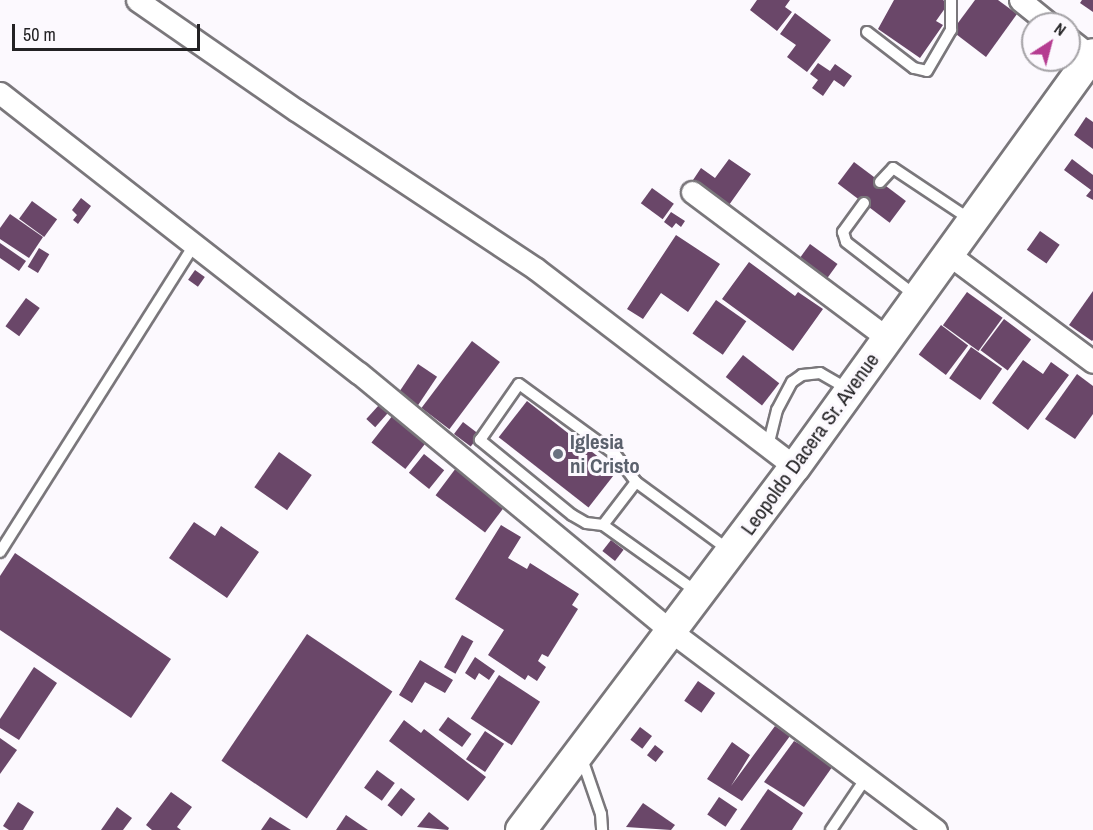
<!DOCTYPE html>
<style>
body{margin:0}
#map{position:relative;width:1093px;height:830px;overflow:hidden;background:#fcf9fe;font-family:"Archivo Narrow",sans-serif}
div>[style]{position:absolute}
.building>*{inset:0;background:#6a4769;transform-origin:0 0}
.roads{filter:drop-shadow(2px 0 #7a777b) drop-shadow(-2px 0 #7a777b) drop-shadow(0 2px #7a777b) drop-shadow(0 -2px #7a777b)}
.service>*{height:10px;margin:-5px;padding:0 5px;transform-origin:5px;border-radius:5px;background:#fff}
.minor>*{height:21px;margin:-10.5px;padding:0 10.5px;transform-origin:10.5px;border-radius:10.5px;background:#fff}
.secondary>*{height:30px;margin:-15px;padding:0 15px;transform-origin:15px;border-radius:15px;background:#fff}
.dots>*{width:16px;height:16px;translate:-50% -50%;box-sizing:border-box;border:3px solid #fcf9fe;border-radius:50%}
span{translate:-50% -50%;white-space:nowrap;text-align:center;line-height:1.15;-webkit-text-stroke:6px #fcf9fe;paint-order:stroke}
.worship-label{font-size:21px;color:#5b616d;font-weight:700}
.left{translate:0 -50%;text-align:left}
.street-label{font-size:21px;color:#232224}
.north{position:absolute;left:1021px;top:12px;width:60px;height:60px;box-sizing:border-box;background:#fcf9fe;border:2px solid #a5a3a7;border-radius:50%;rotate:36deg;font-size:16px;font-weight:700;line-height:24px;text-align:center;color:#232224}
.north::after{content:'';display:block;margin:auto;width:21px;height:27px;background:#b53c91;clip-path:polygon(50% 0,100% 100%,50% 72%,0 100%)}
.scale{position:absolute;left:12px;top:24px;width:188px;height:27px;box-sizing:border-box;border:3px solid #232224;border-top:0;padding-left:8px;font-size:18px;line-height:21px;white-space:nowrap;color:#232224;-webkit-text-stroke:4px #fcf9fe;paint-order:stroke}
</style>
<div id="map">
<div class="building">
<i style="clip-path:polygon(757px 0,790px 0,785px 7px,792px 12px,777px 31px,750px 10px)"></i>
<i style="clip-path:polygon(894px 0,943px 0,948px 4px,936px 21px,943px 25px,920px 58px,878px 29px)"></i>
<i style="clip-path:polygon(975px 0,998px 0,1017px 14px,986px 57px,952px 31px)"></i>
<i style="clip-path:polygon(1082px 0,1093px 0,1093px 12px,1080px 3px)"></i>
<i style="clip-path:polygon(795px 13px,831px 40px,807px 72px,787px 57px,796px 45px,780px 34px)"></i>
<i style="clip-path:polygon(818px 63px,830px 71px,835px 64px,852px 76px,844px 87px,834px 80px,823px 96px,812px 88px,818px 80px,810px 74px)"></i>
<i style="clip-path:polygon(1086px 117px,1093px 122px,1093px 149px,1074px 135px)"></i>
<i style="clip-path:polygon(729px 159px,751px 174px,729px 205px,693px 180px,701px 168px,715px 178px)"></i>
<i style="clip-path:polygon(1072px 159px,1093px 175px,1093px 200px,1086px 196px,1091px 190px,1064px 170px)"></i>
<i style="left:854px;top:162px;width:65px;height:27px;rotate:37deg"></i>
<i style="left:652px;top:188px;width:27px;height:19px;rotate:36deg"></i>
<i style="clip-path:polygon(81px 198px,91px 206px,78px 224px,73px 220px,77px 215px,72px 210px)"></i>
<i style="left:32px;top:201px;width:31px;height:22px;rotate:36deg"></i>
<i style="clip-path:polygon(671px 212px,685px 221px,681px 227px,676px 223px,672px 228px,664px 222px)"></i>
<i style="clip-path:polygon(10px 214px,43px 237px,29px 258px,0 239px,0 228px)"></i>
<i style="left:1040px;top:231px;width:24px;height:23px;rotate:35deg"></i>
<i style="clip-path:polygon(676px 235px,720px 264px,688px 312px,661px 293px,643px 319px,627px 309px)"></i>
<i style="clip-path:polygon(0 243px,26px 261px,19px 271px,0 258px)"></i>
<i style="left:810px;top:244px;width:34px;height:20px;rotate:36deg"></i>
<i style="left:39px;top:248px;width:12px;height:22px;rotate:31deg"></i>
<i style="clip-path:polygon(749px 262px,795px 296px,798px 292px,823px 309px,793px 351px,722px 299px)"></i>
<i style="left:195px;top:270px;width:12px;height:12px;rotate:35deg"></i>
<i style="clip-path:polygon(1093px 291px,1093px 340px,1092px 341px,1069px 325px)"></i>
<i style="left:967px;top:292px;width:44px;height:41px;rotate:36deg"></i>
<i style="left:26px;top:298px;width:17px;height:35px;rotate:36deg"></i>
<i style="left:716px;top:300px;width:37px;height:41px;rotate:35deg"></i>
<i style="left:1004px;top:319px;width:34px;height:39px;rotate:37deg"></i>
<i style="left:941px;top:325px;width:34px;height:37px;rotate:37deg"></i>
<i style="left:472px;top:341px;width:35px;height:84px;rotate:37deg"></i>
<i style="left:971px;top:347px;width:38px;height:38px;rotate:35deg"></i>
<i style="left:743px;top:355px;width:46px;height:28px;rotate:38deg"></i>
<i style="clip-path:polygon(1023px 360px,1043px 374px,1051px 362px,1069px 375px,1028px 430px,992px 403px)"></i>
<i style="left:418px;top:364px;width:23px;height:35px;rotate:34deg"></i>
<i style="clip-path:polygon(1077px 374px,1093px 386px,1093px 414px,1075px 439px,1045px 419px)"></i>
<i style="left:527px;top:401px;width:114px;height:46px;rotate:38deg"></i>
<i style="left:379px;top:405px;width:12px;height:19px;rotate:42deg"></i>
<i style="left:393px;top:415px;width:43px;height:35px;rotate:38deg"></i>
<i style="left:463px;top:422px;width:21px;height:15px;rotate:37deg"></i>
<i style="left:279px;top:452px;width:40px;height:43px;rotate:35deg"></i>
<i style="left:424px;top:454px;width:26px;height:24px;rotate:39deg"></i>
<i style="left:456px;top:468px;width:62px;height:34px;rotate:37deg"></i>
<i style="clip-path:polygon(194px 522px,215px 536px,221px 526px,259px 552px,227px 598px,169px 558px)"></i>
<i style="clip-path:polygon(501px 525px,521px 537px,508px 558px,527px 569px,530px 563px,579px 594px,572px 605px,578px 609px,548px 657px,542px 654px,538px 661px,546px 667px,537px 681px,528px 675px,525px 680px,488px 655px,504px 630px,455px 599px)"></i>
<i style="left:611px;top:540px;width:16px;height:14px;rotate:38deg"></i>
<i style="clip-path:polygon(15px 553px,171px 659px,131px 718px,0 630px,0 576px)"></i>
<i style="left:307px;top:634px;width:103px;height:153px;rotate:34deg"></i>
<i style="left:462px;top:635px;width:13px;height:37px;rotate:29deg"></i>
<i style="clip-path:polygon(475px 657px,495px 671px,489px 680px,479px 673px,475px 680px,465px 673px)"></i>
<i style="clip-path:polygon(420px 660px,453px 680px,445px 693px,425px 682px,412px 703px,399px 695px)"></i>
<i style="clip-path:polygon(34px 667px,57px 683px,19px 740px,0 728px,0 719px)"></i>
<i style="left:499px;top:675px;width:49px;height:52px;rotate:33deg"></i>
<i style="left:698px;top:681px;width:21px;height:24px;rotate:35deg"></i>
<i style="left:448px;top:717px;width:29px;height:16px;rotate:36deg"></i>
<i style="clip-path:polygon(404px 720px,421px 733px,424px 729px,486px 777px,468px 801px,389px 741px)"></i>
<i style="clip-path:polygon(775px 726px,790px 736px,742px 801px,707px 779px,732px 742px,750px 755px,731px 786px)"></i>
<i style="left:640px;top:727px;width:15px;height:16px;rotate:37deg"></i>
<i style="left:485px;top:731px;width:23px;height:34px;rotate:34deg"></i>
<i style="clip-path:polygon(0 738px,17px 750px,0 774px)"></i>
<i style="clip-path:polygon(794px 741px,835px 763px,804px 807px,764px 782px)"></i>
<i style="left:655px;top:745px;width:11px;height:13px;rotate:38deg"></i>
<i style="left:377px;top:770px;width:22px;height:22px;rotate:36deg"></i>
<i style="left:401px;top:788px;width:18px;height:22px;rotate:38deg"></i>
<i style="clip-path:polygon(768px 789px,803px 813px,792px 830px,740px 830px)"></i>
<i style="clip-path:polygon(171px 792px,192px 807px,177px 827px,181px 830px,152px 830px,146px 825px)"></i>
<i style="left:719px;top:797px;width:22px;height:21px;rotate:34deg"></i>
<i style="clip-path:polygon(18px 802px,34px 812px,23px 830px,9px 830px,3px 826px)"></i>
<i style="clip-path:polygon(643px 803px,675px 825px,671px 830px,626px 827px)"></i>
<i style="clip-path:polygon(117px 807px,132px 818px,123px 830px,101px 830px)"></i>
<i style="clip-path:polygon(429px 812px,449px 828px,448px 830px,417px 827px)"></i>
<i style="clip-path:polygon(346px 815px,368px 830px,336px 830px)"></i>
<i style="clip-path:polygon(270px 817px,291px 830px,261px 830px)"></i>
</div>
<div class="roads">
<div class="service">
<i style="left:867px;top:32px;width:59px;rotate:37.5deg"></i>
<i style="left:914px;top:68px;width:13px;rotate:13deg"></i>
<i style="left:927px;top:71px;width:48px;rotate:-59.7deg"></i>
<i style="left:951px;top:30px;width:30px;rotate:-90deg"></i>
<i style="left:880px;top:182px;width:19px;rotate:-47deg"></i>
<i style="left:893px;top:168px;width:94px;rotate:33.7deg"></i>
<i style="left:864px;top:203px;width:36px;rotate:126deg"></i>
<i style="left:843px;top:232px;width:10px;rotate:73deg"></i>
<i style="left:846px;top:242px;width:88px;rotate:37.6deg"></i>
<i style="left:768px;top:446px;width:37px;rotate:-76deg"></i>
<i style="left:777px;top:410px;width:32px;rotate:-62deg"></i>
<i style="left:792px;top:382px;width:12px;rotate:-35deg"></i>
<i style="left:802px;top:375px;width:18px;rotate:-6deg"></i>
<i style="left:820px;top:373px;width:32px;rotate:30deg"></i>
<i style="left:603px;top:525px;width:54px;rotate:-52.5deg"></i>
<i style="left:0;top:552px;width:363px;rotate:-57.7deg"></i>
<i style="left:697px;top:592px;width:115px;rotate:-144.5deg"></i>
<i style="left:603px;top:525px;width:17px;rotate:-173deg"></i>
<i style="left:586px;top:523px;width:16px;rotate:-150deg"></i>
<i style="left:572px;top:515px;width:119px;rotate:-140.8deg"></i>
<i style="left:480px;top:440px;width:68px;rotate:-55.1deg"></i>
<i style="left:519px;top:384px;width:119px;rotate:36.1deg"></i>
<i style="left:615px;top:454px;width:35px;rotate:53deg"></i>
<i style="left:636px;top:482px;width:115px;rotate:36.2deg"></i>
<i style="left:581px;top:756px;width:61px;rotate:71deg"></i>
<i style="left:601px;top:814px;width:16px;rotate:86deg"></i>
<i style="left:831px;top:830px;width:63px;rotate:-56.1deg"></i>
</div>
<div class="minor">
<i style="left:137px;top:0;width:193px;rotate:34.7deg"></i>
<i style="left:296px;top:110px;width:288px;rotate:33.5deg"></i>
<i style="left:536px;top:269px;width:326px;rotate:37.4deg"></i>
<i style="left:1020px;top:0;width:38px;rotate:39deg"></i>
<i style="left:1069px;top:39px;width:28px;rotate:38deg"></i>
<i style="left:0;top:93px;width:455px;rotate:38deg"></i>
<i style="left:359px;top:373px;width:406px;rotate:39.6deg"></i>
<i style="left:672px;top:632px;width:330px;rotate:36.9deg"></i>
<i style="left:692px;top:192px;width:244px;rotate:36.8deg"></i>
<i style="left:947px;top:253px;width:182px;rotate:36.7deg"></i>
</div>
<div class="secondary">
<i style="left:521px;top:830px;width:455px;rotate:-53deg"></i>
<i style="left:795px;top:467px;width:509px;rotate:-54.19deg"></i>
</div>
</div>
<div class="dots">
<i style="left:558px;top:454px;background:#6b7280"></i>
</div>
<div class="worship-label">
<span class="left" style="left:570px;top:454px">Iglesia<br>ni Cristo</span>
</div>
<div class="street-label">
<span style="left:810px;top:444px;rotate:-54deg">Leopoldo Dacera Sr. Avenue</span>
</div>
<div class="north">N</div>
<div class="scale">50 m</div>
</div>
